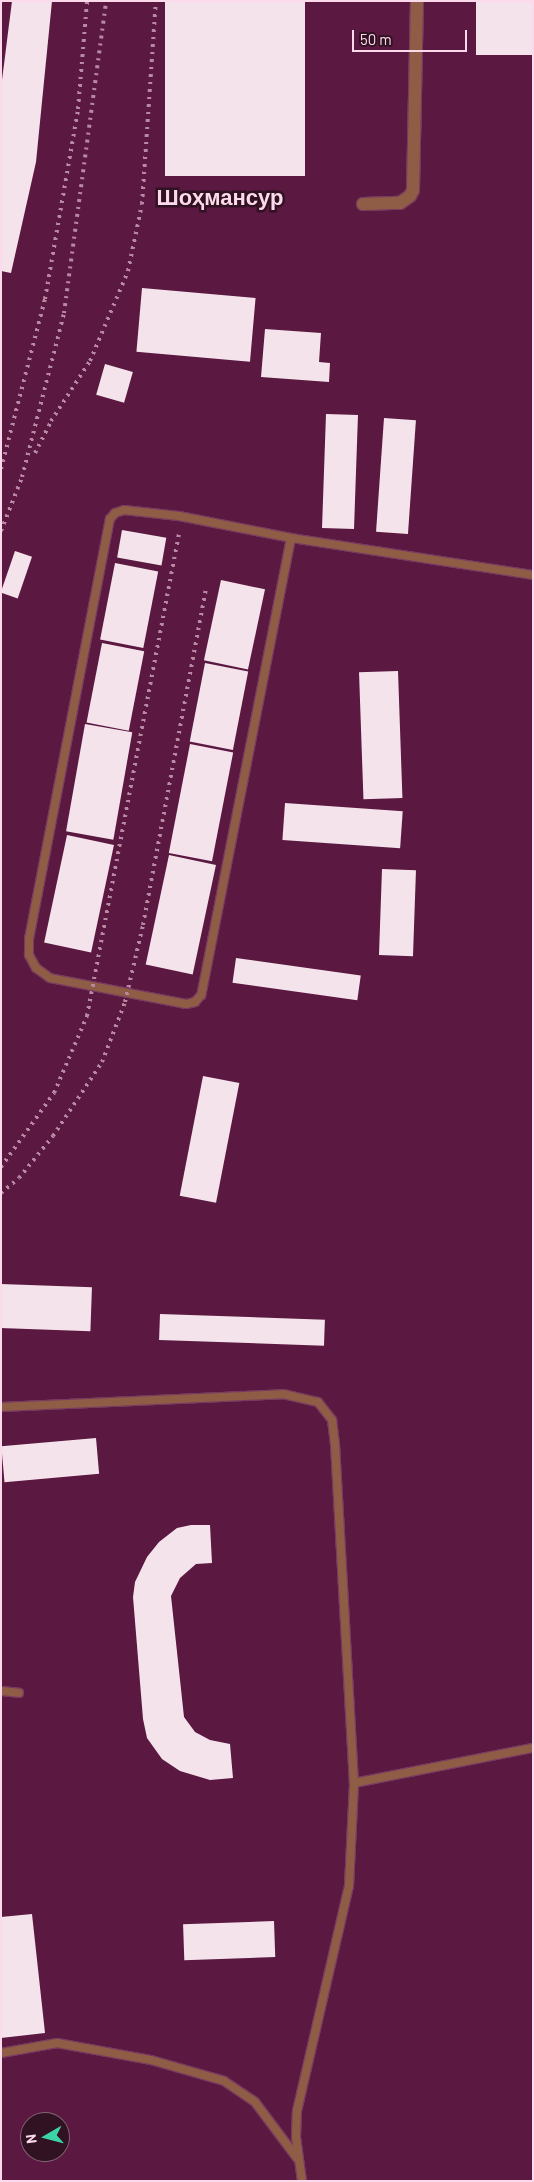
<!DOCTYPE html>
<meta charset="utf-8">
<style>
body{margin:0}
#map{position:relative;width:534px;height:2182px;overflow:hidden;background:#5b1841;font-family:Barlow,sans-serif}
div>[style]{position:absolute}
.building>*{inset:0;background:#f5e3ec;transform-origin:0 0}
.roads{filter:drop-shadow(1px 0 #783b60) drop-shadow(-1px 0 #783b60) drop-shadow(0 1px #783b60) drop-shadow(0 -1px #783b60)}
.lane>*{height:8px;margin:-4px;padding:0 4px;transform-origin:4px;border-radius:4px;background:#8f5d45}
.street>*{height:12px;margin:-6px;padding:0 6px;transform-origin:6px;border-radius:6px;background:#8f5d45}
.rail>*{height:4px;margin-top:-2px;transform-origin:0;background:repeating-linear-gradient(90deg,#b989a4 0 2.5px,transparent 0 7.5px)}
span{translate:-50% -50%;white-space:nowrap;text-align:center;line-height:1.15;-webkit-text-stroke:5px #301223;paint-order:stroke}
.district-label{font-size:22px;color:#fddaeb;font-weight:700}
.frame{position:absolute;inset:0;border:2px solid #fddaeb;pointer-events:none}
.north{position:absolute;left:20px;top:2112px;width:50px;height:50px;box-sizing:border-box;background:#301223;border:1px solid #826273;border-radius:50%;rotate:262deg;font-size:14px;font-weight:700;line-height:20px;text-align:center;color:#fddaeb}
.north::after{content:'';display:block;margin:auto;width:18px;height:22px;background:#3bd4a4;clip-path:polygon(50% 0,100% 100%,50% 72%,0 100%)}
.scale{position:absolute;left:352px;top:30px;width:115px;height:22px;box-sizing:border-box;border:2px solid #fddaeb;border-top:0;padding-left:6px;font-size:15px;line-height:18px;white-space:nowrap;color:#fddaeb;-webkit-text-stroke:4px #301223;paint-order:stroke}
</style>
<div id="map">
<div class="building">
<i style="clip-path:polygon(12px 1px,52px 1px,36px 162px,11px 273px,1px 271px,1px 88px)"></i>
<i style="left:165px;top:1px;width:140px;height:175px"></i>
<i style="left:476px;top:1px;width:56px;height:54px"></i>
<i style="left:142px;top:288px;width:114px;height:64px;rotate:5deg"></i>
<i style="clip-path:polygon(265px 329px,321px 333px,319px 362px,330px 363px,329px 382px,261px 377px)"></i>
<i style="left:105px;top:364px;width:29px;height:32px;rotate:16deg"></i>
<i style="left:326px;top:414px;width:32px;height:114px;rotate:2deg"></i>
<i style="left:384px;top:418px;width:32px;height:114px;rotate:4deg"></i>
<i style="left:122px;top:530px;width:45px;height:28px;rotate:10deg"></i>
<i style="left:15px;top:551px;width:18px;height:44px;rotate:19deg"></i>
<i style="left:115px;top:563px;width:44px;height:78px;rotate:11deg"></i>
<i style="left:221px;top:580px;width:45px;height:82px;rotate:12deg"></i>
<i style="left:102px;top:643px;width:43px;height:81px;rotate:11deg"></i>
<i style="left:205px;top:663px;width:44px;height:80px;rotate:11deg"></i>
<i style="left:398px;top:671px;width:127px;height:39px;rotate:88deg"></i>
<i style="left:85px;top:724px;width:48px;height:109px;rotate:10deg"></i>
<i style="left:190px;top:744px;width:44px;height:111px;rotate:11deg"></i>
<i style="left:285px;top:803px;width:118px;height:37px;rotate:4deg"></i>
<i style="left:67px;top:835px;width:48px;height:110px;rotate:12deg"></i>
<i style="left:169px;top:855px;width:48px;height:112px;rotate:12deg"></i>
<i style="left:382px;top:869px;width:34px;height:86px;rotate:2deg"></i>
<i style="left:236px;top:958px;width:126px;height:25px;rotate:8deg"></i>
<i style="left:203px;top:1076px;width:37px;height:122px;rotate:11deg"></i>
<i style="left:1px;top:1284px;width:91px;height:44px;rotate:2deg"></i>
<i style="left:160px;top:1314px;width:165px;height:26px;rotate:2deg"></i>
<i style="left:96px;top:1438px;width:36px;height:95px;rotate:85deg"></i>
<i style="clip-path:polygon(191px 1525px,210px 1525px,212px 1563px,196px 1564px,180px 1578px,171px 1596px,184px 1717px,195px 1732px,210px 1740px,230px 1744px,233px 1778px,210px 1780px,180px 1771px,162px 1759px,147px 1738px,143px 1719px,133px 1597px,135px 1582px,147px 1557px,159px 1542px,177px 1528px)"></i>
<i style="clip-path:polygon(32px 1914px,45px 2033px,1px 2038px,1px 1917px)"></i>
<i style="left:274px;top:1921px;width:36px;height:91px;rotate:88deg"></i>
</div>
<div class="roads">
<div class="lane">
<i style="left:291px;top:538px;width:466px;rotate:101.1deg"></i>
<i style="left:201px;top:995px;width:9px;rotate:131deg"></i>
<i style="left:195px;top:1002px;width:9px;rotate:167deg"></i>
<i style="left:186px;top:1004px;width:138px;rotate:-169.2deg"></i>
<i style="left:50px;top:978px;width:17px;rotate:-144deg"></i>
<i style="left:36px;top:968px;width:15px;rotate:-118deg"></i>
<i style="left:29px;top:955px;width:16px;rotate:-90deg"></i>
<i style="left:29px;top:939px;width:428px;rotate:-79.1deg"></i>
<i style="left:110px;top:519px;width:8px;rotate:-50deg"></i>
<i style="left:115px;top:513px;width:9px;rotate:-18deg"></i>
<i style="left:124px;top:510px;width:55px;rotate:6.2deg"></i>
<i style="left:179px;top:516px;width:114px;rotate:11.1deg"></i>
<i style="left:291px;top:538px;width:245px;rotate:8.7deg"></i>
<i style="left:1px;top:1407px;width:282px;rotate:-2.6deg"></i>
<i style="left:283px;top:1394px;width:36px;rotate:13deg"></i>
<i style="left:318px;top:1402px;width:23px;rotate:52deg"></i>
<i style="left:332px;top:1420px;width:24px;rotate:83deg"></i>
<i style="left:335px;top:1444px;width:340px;rotate:86.8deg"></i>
<i style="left:354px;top:1783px;width:182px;rotate:-11.1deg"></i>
<i style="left:1px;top:1691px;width:18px;rotate:6deg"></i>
<i style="left:1px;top:2053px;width:57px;rotate:-10.1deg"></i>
<i style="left:57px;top:2043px;width:96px;rotate:10.3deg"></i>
<i style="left:151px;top:2060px;width:76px;rotate:16deg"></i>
<i style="left:224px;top:2081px;width:37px;rotate:34deg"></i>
<i style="left:255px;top:2102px;width:70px;rotate:53.1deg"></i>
<i style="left:302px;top:2181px;width:44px;rotate:-97.8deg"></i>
<i style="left:296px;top:2137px;width:26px;rotate:-88deg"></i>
<i style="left:297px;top:2111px;width:231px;rotate:-77deg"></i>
<i style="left:349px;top:1886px;width:103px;rotate:-87.2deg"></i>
</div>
<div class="street">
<i style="left:363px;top:204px;width:37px;rotate:-2deg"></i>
<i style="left:400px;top:203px;width:12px;rotate:-35deg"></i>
<i style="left:410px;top:196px;width:7px;rotate:-63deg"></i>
<i style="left:413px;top:190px;width:189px;rotate:-88.8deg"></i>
</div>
</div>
<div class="rail">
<i style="left:35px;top:453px;width:36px;rotate:-63deg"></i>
<i style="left:51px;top:421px;width:72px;rotate:-57deg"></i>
<i style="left:90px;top:361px;width:98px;rotate:-67.1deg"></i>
<i style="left:128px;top:271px;width:68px;rotate:-78.2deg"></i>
<i style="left:142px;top:204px;width:203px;rotate:-86.1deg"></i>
<i style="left:1px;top:469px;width:176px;rotate:-75.5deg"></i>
<i style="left:45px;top:299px;width:193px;rotate:-80.1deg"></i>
<i style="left:78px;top:109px;width:108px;rotate:-85.2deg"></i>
<i style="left:1px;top:531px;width:58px;rotate:-68.7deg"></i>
<i style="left:22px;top:477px;width:169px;rotate:-75.6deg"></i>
<i style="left:64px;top:313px;width:315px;rotate:-82.3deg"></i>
<i style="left:1px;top:1167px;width:91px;rotate:-54.4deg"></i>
<i style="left:54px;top:1093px;width:84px;rotate:-66.8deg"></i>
<i style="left:87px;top:1016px;width:493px;rotate:-79.2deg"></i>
<i style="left:1px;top:1193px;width:23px;rotate:-40deg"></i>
<i style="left:19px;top:1178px;width:54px;rotate:-51deg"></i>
<i style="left:53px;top:1136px;width:89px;rotate:-56.5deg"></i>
<i style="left:102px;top:1062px;width:64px;rotate:-69deg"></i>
<i style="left:125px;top:1002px;width:79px;rotate:-76.8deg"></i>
<i style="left:143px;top:925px;width:344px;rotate:-79.4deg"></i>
</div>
<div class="district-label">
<span style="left:220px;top:197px">Шоҳмансур</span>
</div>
<div class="frame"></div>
<div class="north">N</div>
<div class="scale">50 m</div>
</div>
